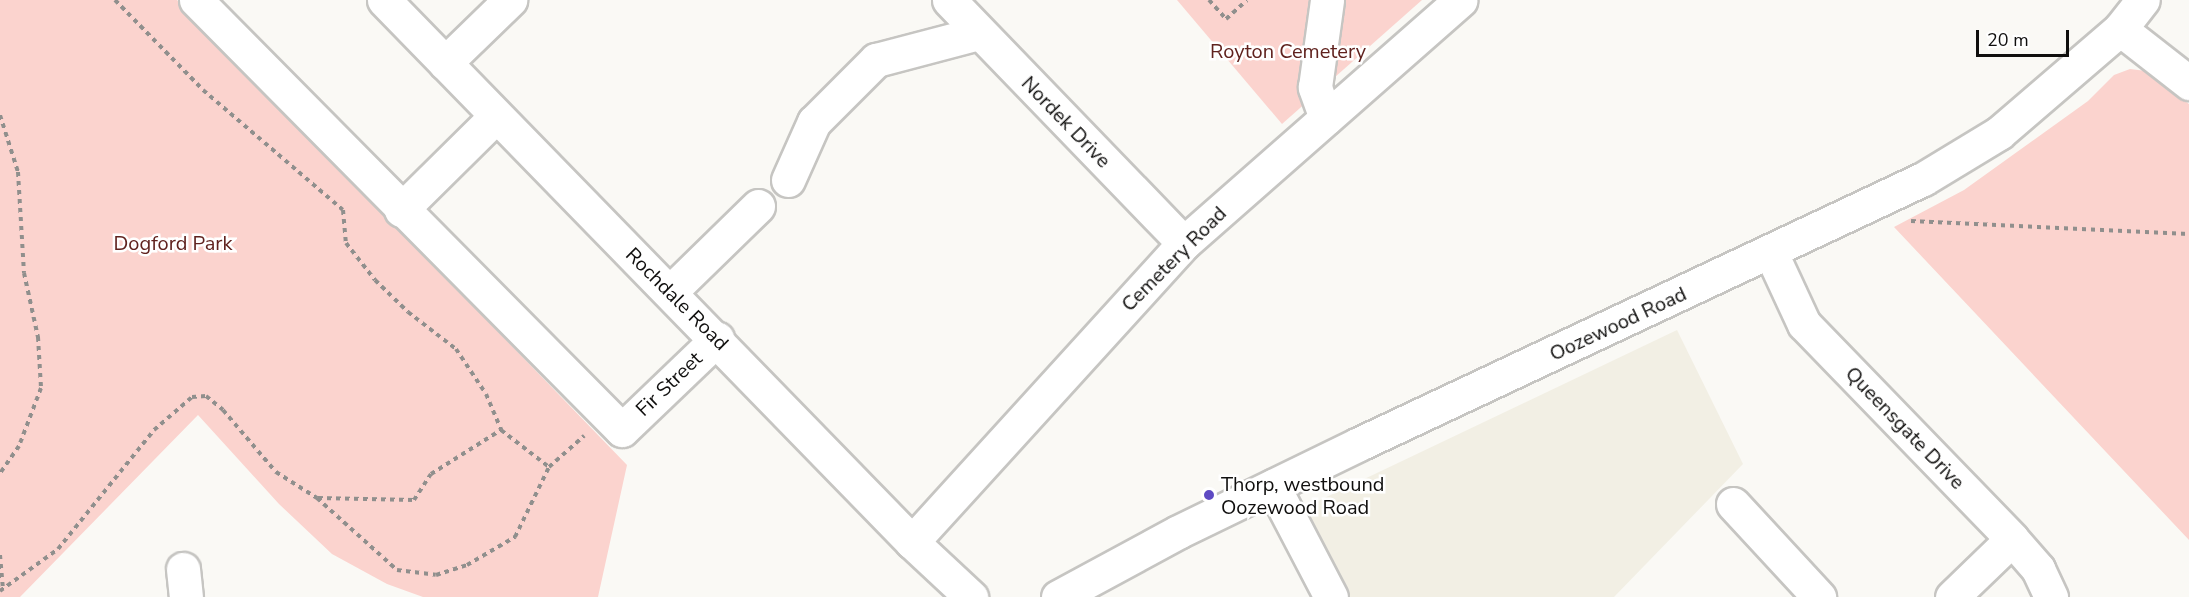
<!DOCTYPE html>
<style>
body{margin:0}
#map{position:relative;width:2189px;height:597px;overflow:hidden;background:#faf9f5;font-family:"Nunito Sans",sans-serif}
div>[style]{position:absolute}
.built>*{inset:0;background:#f2efe4}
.green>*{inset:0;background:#fbd3ce}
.path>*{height:4px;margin-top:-2px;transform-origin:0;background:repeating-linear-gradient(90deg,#908f8d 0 4.5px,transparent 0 9px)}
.roads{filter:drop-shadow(2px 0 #c6c5c2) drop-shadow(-2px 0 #c6c5c2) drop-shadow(0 2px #c6c5c2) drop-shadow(0 -2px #c6c5c2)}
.minor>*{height:33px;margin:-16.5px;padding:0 16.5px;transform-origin:16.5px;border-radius:16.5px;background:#fff}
.major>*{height:33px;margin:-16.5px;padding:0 16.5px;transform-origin:16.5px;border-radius:16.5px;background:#fff}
.dots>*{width:16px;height:16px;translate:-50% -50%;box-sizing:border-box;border:3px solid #fff;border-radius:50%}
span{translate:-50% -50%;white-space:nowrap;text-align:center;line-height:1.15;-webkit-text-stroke:5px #fff;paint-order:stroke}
.park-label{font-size:20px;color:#60221e}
.street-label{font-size:20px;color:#100f0e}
.poi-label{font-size:20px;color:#100f0e}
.left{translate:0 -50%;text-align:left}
.scale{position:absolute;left:1976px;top:30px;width:93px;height:27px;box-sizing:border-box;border:3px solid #100f0e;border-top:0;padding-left:8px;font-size:18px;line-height:21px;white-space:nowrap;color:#100f0e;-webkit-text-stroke:4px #fff;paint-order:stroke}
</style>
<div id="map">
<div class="built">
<i style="clip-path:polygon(1677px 330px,1743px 464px,1614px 597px,1345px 597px,1295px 512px)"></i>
</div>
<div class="green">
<i style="clip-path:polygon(0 0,177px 0,627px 465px,598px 597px,423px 597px,387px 584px,332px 554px,279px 504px,198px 415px,20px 597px,0 597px)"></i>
<i style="clip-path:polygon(1177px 0,1422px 0,1282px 124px)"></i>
<i style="clip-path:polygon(2130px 69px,2146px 71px,2189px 104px,2189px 540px,1894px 227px,1964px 190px,2088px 101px,2114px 75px)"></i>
</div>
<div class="path">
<i style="left:115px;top:0;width:126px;rotate:45.6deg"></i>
<i style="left:203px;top:90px;width:184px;rotate:40.6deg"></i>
<i style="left:343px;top:210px;width:33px;rotate:85deg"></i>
<i style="left:346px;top:243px;width:47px;rotate:51.9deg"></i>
<i style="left:375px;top:280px;width:46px;rotate:44.1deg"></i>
<i style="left:408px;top:312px;width:61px;rotate:37.6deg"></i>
<i style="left:456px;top:349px;width:54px;rotate:56.3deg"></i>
<i style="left:486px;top:394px;width:39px;rotate:67deg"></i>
<i style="left:501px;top:430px;width:61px;rotate:37.6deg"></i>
<i style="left:549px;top:467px;width:47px;rotate:-41.5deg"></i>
<i style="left:1209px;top:0;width:25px;rotate:48deg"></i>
<i style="left:1226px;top:19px;width:28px;rotate:-42deg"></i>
<i style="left:0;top:115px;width:60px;rotate:72.5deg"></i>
<i style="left:18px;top:172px;width:101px;rotate:86.6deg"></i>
<i style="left:24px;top:273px;width:66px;rotate:77.7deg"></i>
<i style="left:38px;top:337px;width:51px;rotate:86.6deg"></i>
<i style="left:41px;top:388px;width:62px;rotate:110.8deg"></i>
<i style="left:19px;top:446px;width:33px;rotate:125deg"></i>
<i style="left:1911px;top:221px;width:278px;rotate:2.7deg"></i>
<i style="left:318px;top:498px;width:96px;rotate:1.2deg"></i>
<i style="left:414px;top:500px;width:31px;rotate:-57deg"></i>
<i style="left:431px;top:474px;width:83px;rotate:-32.2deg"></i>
<i style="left:0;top:555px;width:34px;rotate:85deg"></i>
<i style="left:0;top:591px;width:72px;rotate:-35.9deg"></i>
<i style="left:58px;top:549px;width:153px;rotate:-51.1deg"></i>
<i style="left:154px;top:430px;width:50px;rotate:-41deg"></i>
<i style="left:192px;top:397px;width:14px;rotate:-4deg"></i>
<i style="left:206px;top:396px;width:22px;rotate:39deg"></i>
<i style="left:223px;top:410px;width:82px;rotate:49.5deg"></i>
<i style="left:276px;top:472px;width:49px;rotate:32.4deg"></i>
<i style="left:317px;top:498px;width:108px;rotate:42deg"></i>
<i style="left:397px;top:570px;width:39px;rotate:7deg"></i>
<i style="left:436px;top:575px;width:33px;rotate:-18deg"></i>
<i style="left:467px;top:565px;width:56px;rotate:-30.3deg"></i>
<i style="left:515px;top:537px;width:78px;rotate:-64.1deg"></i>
</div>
<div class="roads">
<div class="minor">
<i style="left:196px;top:0;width:605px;rotate:45.27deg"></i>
<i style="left:622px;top:430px;width:132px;rotate:-43.8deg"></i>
<i style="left:949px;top:0;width:338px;rotate:46deg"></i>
<i style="left:2120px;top:29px;width:88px;rotate:38deg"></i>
<i style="left:445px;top:63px;width:91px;rotate:-44.1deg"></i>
<i style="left:1326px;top:118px;width:33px;rotate:-110deg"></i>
<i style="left:1315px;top:87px;width:88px;rotate:-82.1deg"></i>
<i style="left:788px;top:180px;width:64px;rotate:-65.9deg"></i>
<i style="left:814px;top:122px;width:88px;rotate:-45deg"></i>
<i style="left:876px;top:60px;width:106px;rotate:-14.7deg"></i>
<i style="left:401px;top:210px;width:132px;rotate:-44.7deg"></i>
<i style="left:1771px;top:253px;width:78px;rotate:65.1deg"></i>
<i style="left:1804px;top:324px;width:299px;rotate:45.9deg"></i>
<i style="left:2012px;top:539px;width:40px;rotate:49deg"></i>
<i style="left:2038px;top:569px;width:31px;rotate:65deg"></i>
<i style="left:670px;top:292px;width:123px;rotate:-44.3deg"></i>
<i style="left:1273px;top:486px;width:125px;rotate:62.4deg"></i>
<i style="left:1733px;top:504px;width:127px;rotate:47.2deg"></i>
<i style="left:912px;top:542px;width:404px;rotate:-47.7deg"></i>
<i style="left:1184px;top:243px;width:368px;rotate:-41.3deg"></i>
<i style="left:183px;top:569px;width:28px;rotate:84deg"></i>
<i style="left:1058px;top:597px;width:136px;rotate:-28.4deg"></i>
<i style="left:1178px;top:532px;width:201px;rotate:-25.9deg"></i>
<i style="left:1359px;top:444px;width:623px;rotate:-25.17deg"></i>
<i style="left:1923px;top:179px;width:89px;rotate:-31.2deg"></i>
<i style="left:1999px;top:133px;width:160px;rotate:-40.7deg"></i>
<i style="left:2120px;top:29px;width:37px;rotate:-52deg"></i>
<i style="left:1952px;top:597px;width:83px;rotate:-44deg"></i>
</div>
<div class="major">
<i style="left:384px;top:0;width:757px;rotate:45.75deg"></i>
<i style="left:912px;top:542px;width:81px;rotate:43deg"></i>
</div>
</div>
<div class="dots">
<i style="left:1209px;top:495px;background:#5e4ac3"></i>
</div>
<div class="park-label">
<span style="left:1288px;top:51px">Royton Cemetery</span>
<span style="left:173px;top:243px">Dogford Park</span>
</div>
<div class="street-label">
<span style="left:1066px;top:122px;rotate:46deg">Nordek Drive</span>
<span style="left:1174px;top:259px;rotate:-45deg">Cemetery Road</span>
<span style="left:677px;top:299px;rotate:45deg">Rochdale Road</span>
<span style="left:1618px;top:324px;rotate:-25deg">Oozewood Road</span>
<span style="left:669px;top:384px;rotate:-44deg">Fir Street</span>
<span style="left:1905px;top:428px;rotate:46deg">Queensgate Drive</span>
</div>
<div class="poi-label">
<span class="left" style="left:1221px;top:496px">Thorp, westbound<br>Oozewood Road</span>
</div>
<div class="scale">20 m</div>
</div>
